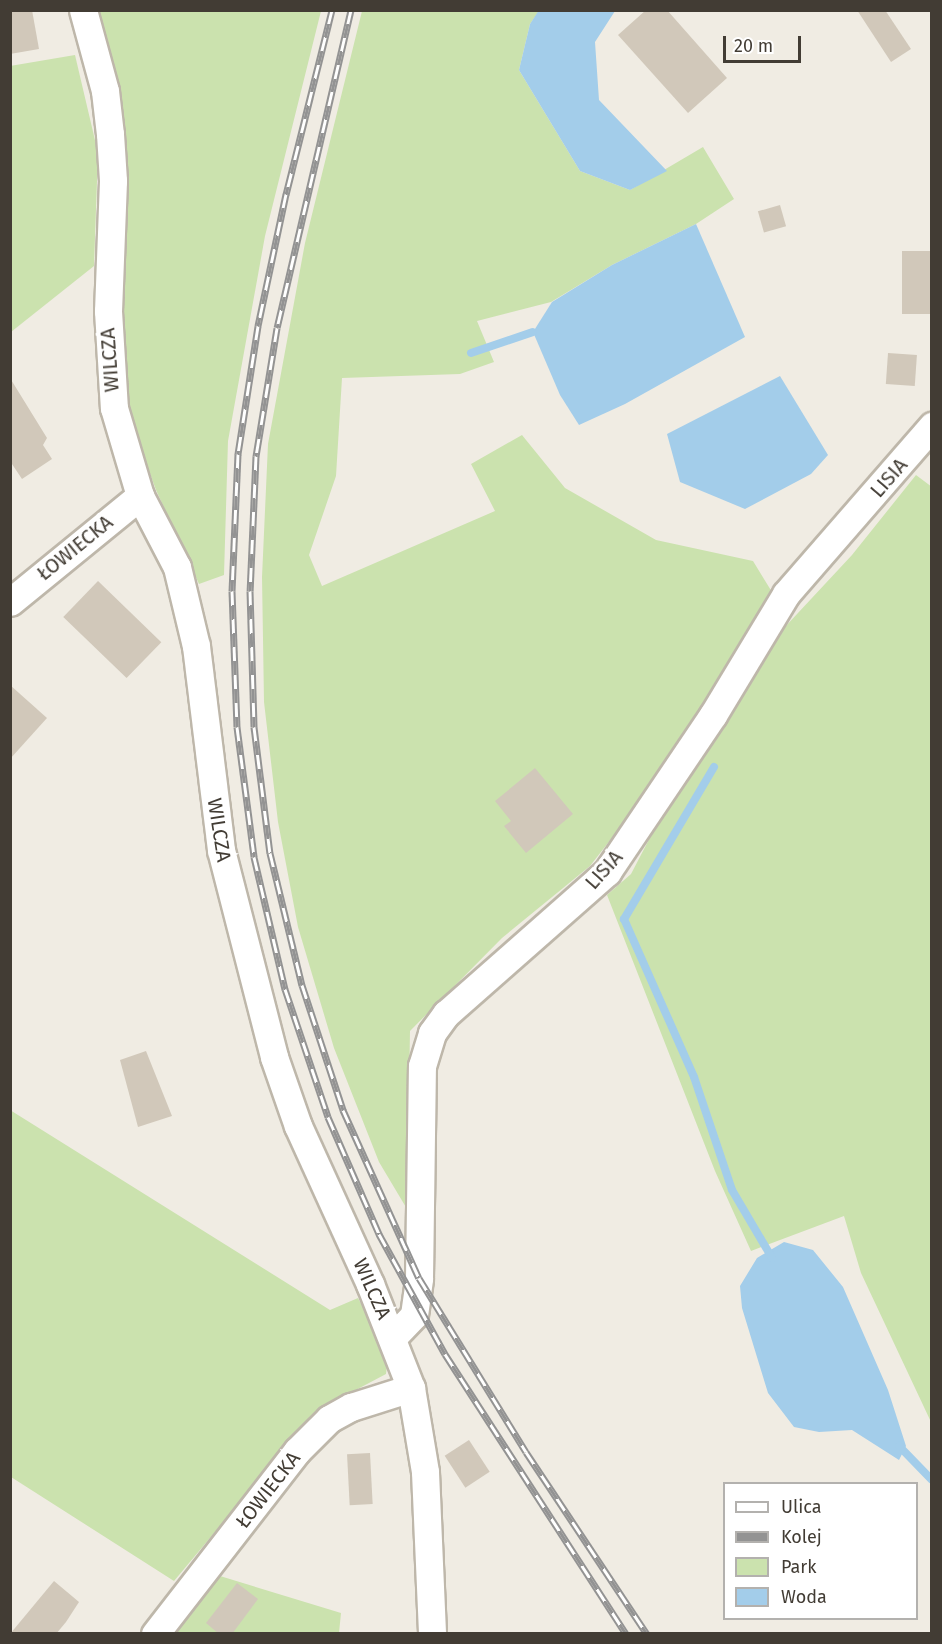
<!DOCTYPE html>
<meta charset="utf-8">
<style>
body{margin:0}
#map{position:relative;width:942px;height:1644px;overflow:hidden;background:#f0ece3;font-family:"Fira Sans",sans-serif}
div>[style]{position:absolute}
.green>*{inset:0;background:#cbe2ae}
.water>*{inset:0;background:#a3cdea}
.stream>*{height:8px;margin:-4px;padding:0 4px;transform-origin:4px;border-radius:4px;background:#a3cdea}
.building>*{inset:0;background:#d1c8ba;transform-origin:0 0}
.roads{filter:drop-shadow(2px 0 #beb7aa) drop-shadow(-2px 0 #beb7aa) drop-shadow(0 2px #beb7aa) drop-shadow(0 -2px #beb7aa)}
.minor>*{height:27px;margin:-13.5px;padding:0 13.5px;transform-origin:13.5px;border-radius:13.5px;background:#fff}
.rail>*{height:7px;margin-top:-3.5px;transform-origin:0;background:repeating-linear-gradient(90deg,#fff 0 14px,#939393 0 28px);box-sizing:border-box;border-block:2px solid #939393}
span{translate:-50% -50%;white-space:nowrap;text-align:center;line-height:1.15;-webkit-text-stroke:6px #fff;paint-order:stroke}
.street-label{font-size:20px;color:#423c34}
.frame{position:absolute;inset:0;border:12px solid #423c34;pointer-events:none}
.legend{position:absolute;left:723px;top:1482px;width:195px;height:138px;box-sizing:border-box;background:#fff;border:2px solid #b3b1ae;margin:0;padding:8px 10px;list-style:none;font-size:18px;color:#423c34}
.legend li{display:flex;align-items:center;gap:12px;height:30px}
.legend b{width:30px;border:2px solid #b3b1ae}
.scale{position:absolute;left:723px;top:36px;width:78px;height:27px;box-sizing:border-box;border:3px solid #423c34;border-top:0;padding-left:8px;font-size:18px;line-height:21px;white-space:nowrap;color:#423c34;-webkit-text-stroke:4px #fff;paint-order:stroke}
</style>
<div id="map">
<div class="green">
<i style="clip-path:polygon(99px 11px,321px 11px,265px 236px,228px 441px,224px 575px,199px 584px,156px 490px,126px 408px,118px 316px,128px 183px,118px 92px)"></i>
<i style="clip-path:polygon(362px 11px,539px 11px,530px 24px,519px 70px,580px 171px,630px 190px,703px 147px,734px 199px,696px 224px,612px 265px,551px 302px,477px 321px,494px 362px,460px 374px,342px 378px,336px 476px,309px 555px,322px 586px,495px 511px,471px 464px,522px 435px,565px 488px,656px 540px,753px 561px,772px 592px,653px 785px,590px 866px,502px 938px,410px 1031px,407px 1209px,379px 1162px,334px 1048px,298px 927px,278px 822px,264px 702px,262px 577px,268px 444px,305px 243px)"></i>
<i style="clip-path:polygon(75px 55px,98px 153px,94px 266px,11px 332px,10px 66px)"></i>
<i style="clip-path:polygon(916px 475px,932px 487px,931px 1422px,861px 1273px,844px 1216px,751px 1251px,715px 1171px,607px 895px,631px 874px,667px 805px,784px 628px,852px 555px)"></i>
<i style="clip-path:polygon(10px 1110px,330px 1310px,358px 1298px,388px 1356px,386px 1374px,316px 1411px,174px 1581px,11px 1477px)"></i>
<i style="clip-path:polygon(220px 1576px,341px 1613px,339px 1633px,174px 1634px)"></i>
</div>
<div class="water">
<i style="clip-path:polygon(539px 10px,615px 11px,595px 42px,599px 100px,667px 171px,630px 190px,580px 171px,519px 70px,530px 24px)"></i>
<i style="clip-path:polygon(696px 224px,745px 337px,625px 404px,579px 425px,560px 395px,533px 332px,552px 302px,612px 265px)"></i>
<i style="clip-path:polygon(780px 376px,828px 455px,811px 474px,745px 509px,680px 482px,667px 434px)"></i>
<i style="clip-path:polygon(784px 1242px,813px 1250px,843px 1287px,888px 1390px,906px 1446px,899px 1460px,852px 1430px,819px 1432px,794px 1427px,768px 1393px,742px 1308px,740px 1286px,757px 1258px)"></i>
</div>
<div class="stream">
<i style="left:471px;top:353px;width:65px;rotate:-18.7deg"></i>
<i style="left:714px;top:767px;width:177px;rotate:120.6deg"></i>
<i style="left:624px;top:919px;width:173px;rotate:66.1deg"></i>
<i style="left:694px;top:1077px;width:119px;rotate:71.4deg"></i>
<i style="left:732px;top:1190px;width:79px;rotate:59.5deg"></i>
<i style="left:899px;top:1446px;width:47px;rotate:45.9deg"></i>
</div>
<div class="building">
<i style="clip-path:polygon(10px 10px,32px 10px,39px 49px,10px 54px)"></i>
<i style="clip-path:polygon(646px 10px,667px 10px,727px 78px,688px 113px,618px 35px)"></i>
<i style="clip-path:polygon(857px 10px,885px 10px,911px 49px,891px 62px)"></i>
<i style="left:780px;top:205px;width:22px;height:23px;rotate:74deg"></i>
<i style="left:902px;top:251px;width:30px;height:63px"></i>
<i style="left:888px;top:353px;width:29px;height:31px;rotate:4deg"></i>
<i style="clip-path:polygon(10px 378px,47px 438px,43px 445px,52px 459px,22px 479px,10px 461px)"></i>
<i style="left:98px;top:581px;width:88px;height:50px;rotate:44deg"></i>
<i style="clip-path:polygon(10px 685px,47px 718px,10px 759px)"></i>
<i style="clip-path:polygon(535px 768px,573px 814px,526px 853px,504px 826px,511px 821px,495px 801px)"></i>
<i style="clip-path:polygon(146px 1051px,172px 1116px,138px 1127px,120px 1060px)"></i>
<i style="left:469px;top:1440px;width:38px;height:29px;rotate:57deg"></i>
<i style="left:370px;top:1453px;width:51px;height:23px;rotate:87deg"></i>
<i style="clip-path:polygon(54px 1581px,79px 1602px,66px 1622px,56px 1634px,10px 1634px)"></i>
<i style="clip-path:polygon(237px 1583px,258px 1599px,232px 1634px,219px 1634px,206px 1623px)"></i>
</div>
<div class="roads">
<div class="minor">
<i style="left:83px;top:10px;width:84px;rotate:74.8deg"></i>
<i style="left:105px;top:91px;width:43px;rotate:83.4deg"></i>
<i style="left:110px;top:134px;width:47px;rotate:86.3deg"></i>
<i style="left:113px;top:181px;width:130px;rotate:92.2deg"></i>
<i style="left:108px;top:311px;width:97px;rotate:86.5deg"></i>
<i style="left:114px;top:408px;width:92px;rotate:73.5deg"></i>
<i style="left:140px;top:496px;width:80px;rotate:62.5deg"></i>
<i style="left:177px;top:567px;width:81px;rotate:76.5deg"></i>
<i style="left:196px;top:646px;width:206px;rotate:83deg"></i>
<i style="left:221px;top:850px;width:214px;rotate:75.6deg"></i>
<i style="left:274px;top:1057px;width:73px;rotate:70.8deg"></i>
<i style="left:298px;top:1126px;width:174px;rotate:65.5deg"></i>
<i style="left:370px;top:1284px;width:112px;rotate:68.5deg"></i>
<i style="left:411px;top:1388px;width:85px;rotate:80.5deg"></i>
<i style="left:425px;top:1472px;width:162px;rotate:87.5deg"></i>
<i style="left:10px;top:602px;width:168px;rotate:-39.2deg"></i>
<i style="left:393px;top:1337px;width:30px;rotate:-46deg"></i>
<i style="left:414px;top:1315px;width:37px;rotate:-82deg"></i>
<i style="left:419px;top:1278px;width:212px;rotate:-89.2deg"></i>
<i style="left:422px;top:1066px;width:34px;rotate:-73deg"></i>
<i style="left:432px;top:1033px;width:24px;rotate:-54deg"></i>
<i style="left:446px;top:1014px;width:215px;rotate:-41.4deg"></i>
<i style="left:607px;top:872px;width:189px;rotate:-56deg"></i>
<i style="left:713px;top:715px;width:141px;rotate:-58.9deg"></i>
<i style="left:786px;top:594px;width:223px;rotate:-49deg"></i>
<i style="left:155px;top:1634px;width:232px;rotate:-52.2deg"></i>
<i style="left:297px;top:1451px;width:45px;rotate:-45deg"></i>
<i style="left:329px;top:1419px;width:25px;rotate:-29deg"></i>
<i style="left:351px;top:1407px;width:63px;rotate:-17.6deg"></i>
</div>
</div>
<div class="rail">
<i style="left:332px;top:10px;width:190px;rotate:104deg"></i>
<i style="left:286px;top:194px;width:135px;rotate:102deg"></i>
<i style="left:258px;top:326px;width:130px;rotate:98.9deg"></i>
<i style="left:238px;top:454px;width:137px;rotate:92.5deg"></i>
<i style="left:232px;top:591px;width:136px;rotate:87.9deg"></i>
<i style="left:237px;top:727px;width:131px;rotate:82.5deg"></i>
<i style="left:254px;top:857px;width:136px;rotate:76.8deg"></i>
<i style="left:285px;top:989px;width:135px;rotate:71.4deg"></i>
<i style="left:328px;top:1117px;width:128px;rotate:66.4deg"></i>
<i style="left:379px;top:1234px;width:137px;rotate:61.2deg"></i>
<i style="left:445px;top:1354px;width:333px;rotate:57.1deg"></i>
<i style="left:351px;top:10px;width:326px;rotate:103.1deg"></i>
<i style="left:277px;top:328px;width:130px;rotate:99.3deg"></i>
<i style="left:256px;top:456px;width:135px;rotate:92.5deg"></i>
<i style="left:250px;top:591px;width:136px;rotate:88.3deg"></i>
<i style="left:254px;top:727px;width:127px;rotate:82.8deg"></i>
<i style="left:270px;top:853px;width:136px;rotate:76.4deg"></i>
<i style="left:302px;top:985px;width:132px;rotate:71.8deg"></i>
<i style="left:343px;top:1110px;width:184px;rotate:65.7deg"></i>
<i style="left:419px;top:1278px;width:204px;rotate:58.4deg"></i>
<i style="left:526px;top:1452px;width:219px;rotate:56.4deg"></i>
</div>
<div class="street-label">
<span style="left:110px;top:360px;rotate:-94deg">WILCZA</span>
<span style="left:889px;top:478px;rotate:-49deg">LISIA</span>
<span style="left:75px;top:548px;rotate:-39deg">ŁOWIECKA</span>
<span style="left:219px;top:830px;rotate:81deg">WILCZA</span>
<span style="left:604px;top:870px;rotate:-48deg">LISIA</span>
<span style="left:372px;top:1289px;rotate:66deg">WILCZA</span>
<span style="left:268px;top:1490px;rotate:-52deg">ŁOWIECKA</span>
</div>
<div class="frame"></div>
<ul class="legend">
<li><b style="height:8px;background:#fff"></b>Ulica</li>
<li><b style="height:8px;background:#939393"></b>Kolej</li>
<li><b style="height:16px;background:#cbe2ae"></b>Park</li>
<li><b style="height:16px;background:#a3cdea"></b>Woda</li>
</ul>
<div class="scale">20 m</div>
</div>
